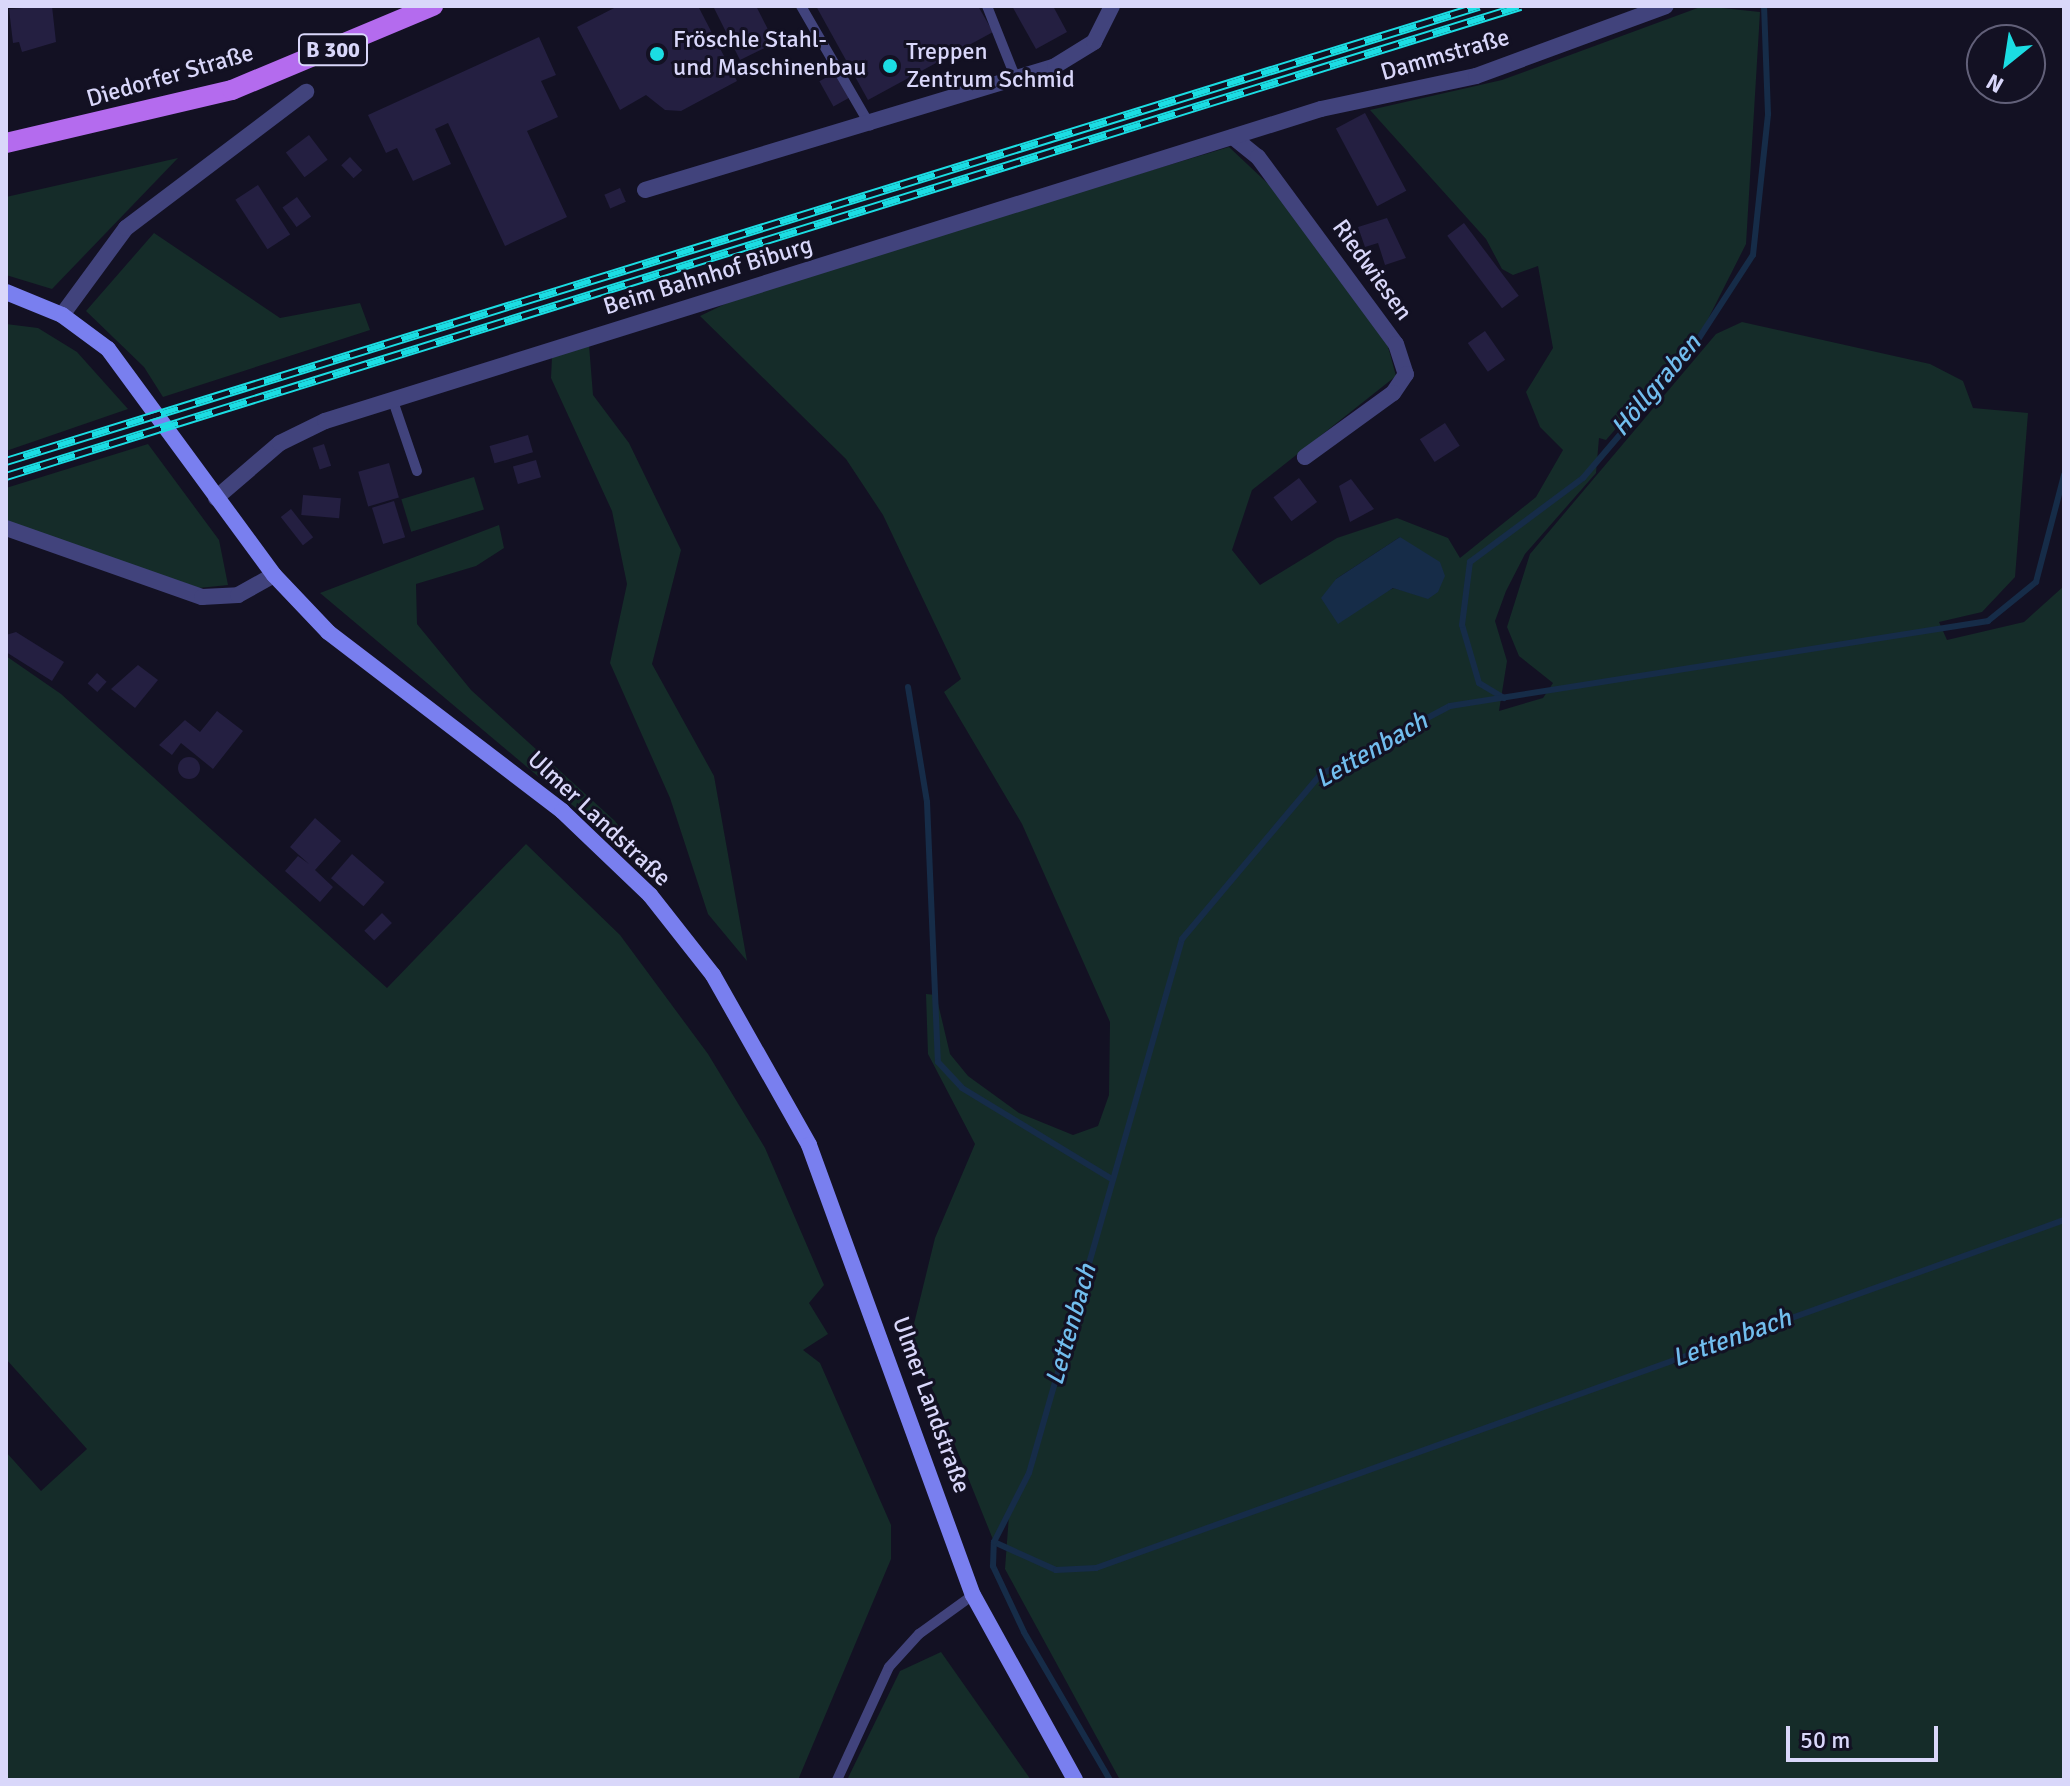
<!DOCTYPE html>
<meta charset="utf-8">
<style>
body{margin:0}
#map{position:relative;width:2070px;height:1786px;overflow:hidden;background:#131123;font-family:Signika,sans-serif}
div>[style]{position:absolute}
.green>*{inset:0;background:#152c29;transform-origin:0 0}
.water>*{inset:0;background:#162c48}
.stream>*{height:6px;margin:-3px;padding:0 3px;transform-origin:3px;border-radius:3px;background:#162c48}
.building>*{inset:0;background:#241f41;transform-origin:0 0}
.round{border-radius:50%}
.service>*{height:10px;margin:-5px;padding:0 5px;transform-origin:5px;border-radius:5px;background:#41437c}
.minor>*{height:16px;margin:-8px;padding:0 8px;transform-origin:8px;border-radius:8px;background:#41437c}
.secondary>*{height:16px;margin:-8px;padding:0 8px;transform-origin:8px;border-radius:8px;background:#797fef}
.primary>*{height:20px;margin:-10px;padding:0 10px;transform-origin:10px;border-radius:10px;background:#b46bee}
.rail>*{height:9px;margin-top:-4.5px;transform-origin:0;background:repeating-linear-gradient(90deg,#131123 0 18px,#1bdde3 0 36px);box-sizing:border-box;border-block:2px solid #1bdde3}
.dots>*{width:22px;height:22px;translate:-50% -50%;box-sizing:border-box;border:4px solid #131123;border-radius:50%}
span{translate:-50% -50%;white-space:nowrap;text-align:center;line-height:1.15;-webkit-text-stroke:6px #131123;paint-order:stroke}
.shield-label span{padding:2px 6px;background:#131123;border:2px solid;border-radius:6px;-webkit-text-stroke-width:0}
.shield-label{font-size:22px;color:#d9d7fa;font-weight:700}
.poi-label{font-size:24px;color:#d9d7fa}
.left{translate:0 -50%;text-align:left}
.street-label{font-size:24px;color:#d9d7fa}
.water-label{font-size:26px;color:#71bdee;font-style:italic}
.frame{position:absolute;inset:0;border:8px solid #d9d7fa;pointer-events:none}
.north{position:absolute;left:1966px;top:24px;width:80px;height:80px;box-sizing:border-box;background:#131123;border:2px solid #626079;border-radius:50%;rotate:210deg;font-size:22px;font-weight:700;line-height:32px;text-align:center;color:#d9d7fa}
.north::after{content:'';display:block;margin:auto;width:28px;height:36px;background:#1bdde3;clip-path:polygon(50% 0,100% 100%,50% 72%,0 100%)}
.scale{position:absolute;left:1786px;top:1726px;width:152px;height:36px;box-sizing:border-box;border:4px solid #d9d7fa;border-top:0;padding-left:10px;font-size:24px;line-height:28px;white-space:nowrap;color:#d9d7fa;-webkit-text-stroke:6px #131123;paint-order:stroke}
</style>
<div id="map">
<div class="green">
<i style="clip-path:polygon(evenodd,1703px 6px,1760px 12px,1746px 244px,1704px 327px,1606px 440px,1599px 438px,1596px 473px,1525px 554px,1506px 591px,1495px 621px,1507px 661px,1499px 711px,1543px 698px,1553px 683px,1519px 656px,1507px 627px,1530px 554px,1716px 334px,1742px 322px,1930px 364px,1963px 381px,1973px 408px,2028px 413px,2015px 577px,1982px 612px,1939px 622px,1947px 640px,2024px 622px,2064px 586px,2064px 1780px,1120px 1780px,1005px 1569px,1009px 1515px,994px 1542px,911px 1336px,935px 1238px,975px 1144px,928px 1054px,926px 994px,936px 995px,950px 1054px,968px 1076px,1019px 1113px,1073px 1135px,1098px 1126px,1109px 1095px,1110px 1022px,1022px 824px,944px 692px,961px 679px,883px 515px,846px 459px,700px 316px,754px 290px,1229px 147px,1279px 194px,1386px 339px,1396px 376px,1252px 490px,1232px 550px,1260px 585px,1337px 538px,1397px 518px,1448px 538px,1460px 558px,1536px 497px,1563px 450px,1540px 427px,1526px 392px,1553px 348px,1538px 266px,1513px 275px,1502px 269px,1486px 239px,1370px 110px,1502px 80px,1703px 6px,1400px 537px,1428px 598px,1394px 588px,1371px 598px,1336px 579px,1400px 537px)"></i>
<i style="clip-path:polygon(178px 158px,52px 289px,6px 275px,6px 197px)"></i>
<i style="clip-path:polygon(154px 233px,280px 318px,360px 303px,370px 330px,163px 397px,144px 367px,86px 311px)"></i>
<i style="clip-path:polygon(6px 324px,38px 328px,77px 352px,128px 409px,6px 451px)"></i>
<i style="clip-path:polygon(589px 345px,593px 395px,629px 443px,681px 550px,652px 664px,714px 776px,747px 961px,708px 914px,670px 798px,610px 663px,627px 584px,612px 511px,551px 378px,552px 357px)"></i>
<i style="clip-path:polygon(148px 444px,219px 540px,228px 585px,199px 588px,6px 522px,6px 488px)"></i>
<i style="left:474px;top:477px;width:34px;height:76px;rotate:73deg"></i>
<i style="clip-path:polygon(499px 525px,504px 548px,476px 566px,416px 584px,417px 624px,471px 690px,615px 821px,653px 873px,320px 593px)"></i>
<i style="clip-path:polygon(6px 656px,61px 694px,387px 988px,526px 844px,620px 935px,708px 1054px,765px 1148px,824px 1285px,809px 1303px,828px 1334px,803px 1350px,820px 1363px,891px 1525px,891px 1559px,798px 1780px,6px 1780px,6px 1452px,41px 1491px,87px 1449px,6px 1359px)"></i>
<i style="clip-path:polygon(941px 1652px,1031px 1780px,847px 1780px,900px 1671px)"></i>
</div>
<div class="water">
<i style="clip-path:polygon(1400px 537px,1440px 562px,1445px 576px,1438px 592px,1428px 599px,1393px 588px,1338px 624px,1321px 598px,1336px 579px)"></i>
</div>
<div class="stream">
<i style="left:908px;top:687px;width:117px;rotate:80.6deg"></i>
<i style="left:927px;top:802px;width:260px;rotate:87.6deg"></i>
<i style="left:938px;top:1062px;width:35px;rotate:47deg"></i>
<i style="left:962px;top:1088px;width:173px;rotate:31.3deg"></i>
<i style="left:1504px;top:698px;width:29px;rotate:-149deg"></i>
<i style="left:1479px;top:683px;width:60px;rotate:-106.3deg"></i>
<i style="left:1462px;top:625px;width:64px;rotate:-82.8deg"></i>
<i style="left:1470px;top:562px;width:141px;rotate:-36.6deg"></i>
<i style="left:1583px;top:478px;width:162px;rotate:-49.5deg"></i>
<i style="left:1688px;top:355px;width:119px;rotate:-57deg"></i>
<i style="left:1753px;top:255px;width:142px;rotate:-83.9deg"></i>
<i style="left:1768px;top:114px;width:108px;rotate:-92.1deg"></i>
<i style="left:994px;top:1542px;width:68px;rotate:24.3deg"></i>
<i style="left:1056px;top:1570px;width:40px;rotate:-2.9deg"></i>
<i style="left:1096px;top:1568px;width:1029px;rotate:-19.77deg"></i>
<i style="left:1110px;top:1780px;width:171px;rotate:-120.2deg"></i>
<i style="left:1024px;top:1632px;width:73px;rotate:-115.2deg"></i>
<i style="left:993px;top:1566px;width:24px;rotate:-88deg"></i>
<i style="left:994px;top:1542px;width:77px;rotate:-63.1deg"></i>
<i style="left:1029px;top:1473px;width:555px;rotate:-74.01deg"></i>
<i style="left:1182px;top:939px;width:214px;rotate:-49.9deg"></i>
<i style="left:1320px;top:775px;width:147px;rotate:-28deg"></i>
<i style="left:1450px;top:706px;width:545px;rotate:-8.98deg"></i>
<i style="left:1988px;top:621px;width:62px;rotate:-39.1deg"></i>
<i style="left:2036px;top:582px;width:111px;rotate:-75.3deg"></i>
</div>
<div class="building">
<i style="clip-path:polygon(52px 6px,56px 42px,22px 52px,19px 42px,13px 43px,9px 9px)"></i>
<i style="clip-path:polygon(618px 6px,698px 6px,737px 81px,681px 111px,665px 110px,646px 95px,620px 110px,577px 27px)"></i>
<i style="clip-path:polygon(713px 6px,756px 6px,775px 43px,740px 60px)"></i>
<i style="clip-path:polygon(816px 6px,978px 6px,993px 32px,868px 100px)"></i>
<i style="clip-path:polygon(1012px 6px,1053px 6px,1067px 32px,1036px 49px)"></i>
<i style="clip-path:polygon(539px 37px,556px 75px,541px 81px,558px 117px,527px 131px,567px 217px,505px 246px,448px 123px,435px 129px,451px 164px,413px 181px,397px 148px,386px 153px,368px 115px)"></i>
<i style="left:836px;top:72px;width:29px;height:19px;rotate:61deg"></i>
<i style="left:1365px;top:113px;width:88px;height:33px;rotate:62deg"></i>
<i style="left:309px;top:135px;width:31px;height:29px;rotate:53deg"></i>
<i style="left:350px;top:157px;width:18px;height:12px;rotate:47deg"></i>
<i style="left:258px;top:185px;width:59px;height:27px;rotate:57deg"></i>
<i style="left:620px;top:188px;width:15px;height:17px;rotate:67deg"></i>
<i style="left:297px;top:197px;width:24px;height:18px;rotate:54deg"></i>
<i style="clip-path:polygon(1387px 218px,1406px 258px,1385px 265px,1378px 243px,1365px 247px,1358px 227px)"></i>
<i style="left:1464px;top:223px;width:91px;height:21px;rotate:53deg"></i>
<i style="left:1485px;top:331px;width:35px;height:21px;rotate:55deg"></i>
<i style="left:1445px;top:423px;width:27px;height:30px;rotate:57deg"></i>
<i style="left:528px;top:435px;width:18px;height:40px;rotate:74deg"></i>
<i style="left:324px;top:444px;width:23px;height:12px;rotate:72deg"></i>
<i style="left:536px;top:460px;width:18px;height:24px;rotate:74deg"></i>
<i style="left:389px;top:463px;width:36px;height:32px;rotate:74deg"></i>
<i style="left:1299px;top:478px;width:30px;height:32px;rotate:53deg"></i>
<i style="clip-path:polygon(1351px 479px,1374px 509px,1350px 522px,1339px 486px)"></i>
<i style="left:303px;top:495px;width:38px;height:20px;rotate:5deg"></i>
<i style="left:394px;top:501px;width:38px;height:23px;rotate:73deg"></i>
<i style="left:291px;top:509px;width:36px;height:13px;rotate:52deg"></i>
<i style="clip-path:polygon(16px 632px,64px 662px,52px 681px,6px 652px,6px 635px)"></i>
<i style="clip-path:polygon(138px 665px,158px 680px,135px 708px,111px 689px)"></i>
<i style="left:97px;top:673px;width:13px;height:14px;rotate:42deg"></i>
<i style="clip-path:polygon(217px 711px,243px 731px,213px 769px,181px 743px,172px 755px,159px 745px,185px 720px,200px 732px)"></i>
<i class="round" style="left:178px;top:757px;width:22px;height:22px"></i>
<i style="clip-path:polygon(315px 818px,341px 841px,315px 870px,333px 887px,320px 902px,285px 871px,298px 856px,309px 864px,290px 847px)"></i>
<i style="left:352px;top:854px;width:43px;height:32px;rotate:41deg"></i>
<i style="left:382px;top:913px;width:14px;height:25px;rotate:45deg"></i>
</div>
<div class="service">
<i style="left:801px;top:6px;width:138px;rotate:59.9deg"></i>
<i style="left:987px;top:6px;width:79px;rotate:68.3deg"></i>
<i style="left:393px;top:401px;width:74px;rotate:71.1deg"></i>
<i style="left:837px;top:1780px;width:124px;rotate:-65.3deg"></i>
<i style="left:889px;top:1667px;width:45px;rotate:-47.7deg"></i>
<i style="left:919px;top:1634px;width:67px;rotate:-35.8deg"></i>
</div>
<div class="minor">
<i style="left:1233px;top:137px;width:32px;rotate:39deg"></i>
<i style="left:1258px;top:157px;width:232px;rotate:53.6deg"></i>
<i style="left:1396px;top:344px;width:32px;rotate:72deg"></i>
<i style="left:1406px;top:374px;width:23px;rotate:124deg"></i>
<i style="left:1393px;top:393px;width:109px;rotate:144deg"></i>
<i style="left:645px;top:190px;width:428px;rotate:-16.8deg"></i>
<i style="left:1055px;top:66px;width:46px;rotate:-31.6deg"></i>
<i style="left:1094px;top:42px;width:40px;rotate:-63.4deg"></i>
<i style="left:62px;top:315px;width:108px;rotate:-53.7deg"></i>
<i style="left:126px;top:228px;width:226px;rotate:-37.1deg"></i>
<i style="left:216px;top:498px;width:84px;rotate:-40.7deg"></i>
<i style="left:280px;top:443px;width:50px;rotate:-26.1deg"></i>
<i style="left:325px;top:421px;width:1044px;rotate:-17.39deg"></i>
<i style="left:1321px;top:109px;width:158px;rotate:-12deg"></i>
<i style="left:1476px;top:76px;width:202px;rotate:-20.2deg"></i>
<i style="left:6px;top:528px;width:208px;rotate:19.4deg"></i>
<i style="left:202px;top:597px;width:36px;rotate:-3deg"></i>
<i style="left:238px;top:595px;width:41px;rotate:-29.1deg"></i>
</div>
<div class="secondary">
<i style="left:6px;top:292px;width:61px;rotate:22.3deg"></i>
<i style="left:62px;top:315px;width:57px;rotate:36.5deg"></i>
<i style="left:108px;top:349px;width:280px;rotate:53.7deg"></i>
<i style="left:274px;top:575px;width:79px;rotate:46.5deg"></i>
<i style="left:328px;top:632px;width:295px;rotate:37.4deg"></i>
<i style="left:562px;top:811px;width:122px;rotate:43.7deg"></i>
<i style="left:650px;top:895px;width:102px;rotate:51.8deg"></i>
<i style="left:713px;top:975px;width:195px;rotate:60.5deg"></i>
<i style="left:809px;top:1145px;width:479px;rotate:70deg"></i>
<i style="left:973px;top:1595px;width:211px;rotate:61.1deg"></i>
</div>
<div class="primary">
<i style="left:6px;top:143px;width:232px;rotate:-13.2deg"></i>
<i style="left:232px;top:90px;width:218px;rotate:-22.7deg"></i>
</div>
<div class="rail">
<i style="left:6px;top:461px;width:1542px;rotate:-17.17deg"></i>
<i style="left:6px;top:476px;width:1586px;rotate:-17.24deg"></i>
</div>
<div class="dots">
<i style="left:657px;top:54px;background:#1bdde3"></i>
<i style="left:890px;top:66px;background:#1bdde3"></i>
</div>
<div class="shield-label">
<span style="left:333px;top:50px">B 300</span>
</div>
<div class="poi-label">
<span class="left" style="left:673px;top:54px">Fröschle Stahl-<br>und Maschinenbau</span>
<span class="left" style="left:906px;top:66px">Treppen<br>Zentrum Schmid</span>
</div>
<div class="street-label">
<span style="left:1445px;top:55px;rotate:-16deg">Dammstraße</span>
<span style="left:170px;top:76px;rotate:-16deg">Diedorfer Straße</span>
<span style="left:1372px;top:270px;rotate:54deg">Riedwiesen</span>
<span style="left:708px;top:276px;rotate:-17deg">Beim Bahnhof Biburg</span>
<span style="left:599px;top:819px;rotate:43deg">Ulmer Landstraße</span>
<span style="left:931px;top:1405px;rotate:70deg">Ulmer Landstraße</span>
</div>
<div class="water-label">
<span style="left:1657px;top:386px;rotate:-50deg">Höllgraben</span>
<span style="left:1372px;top:751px;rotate:-30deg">Lettenbach</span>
<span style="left:1072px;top:1325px;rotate:-74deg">Lettenbach</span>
<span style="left:1732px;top:1339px;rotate:-20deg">Lettenbach</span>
</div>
<div class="frame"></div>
<div class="north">N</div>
<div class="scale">50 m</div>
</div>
